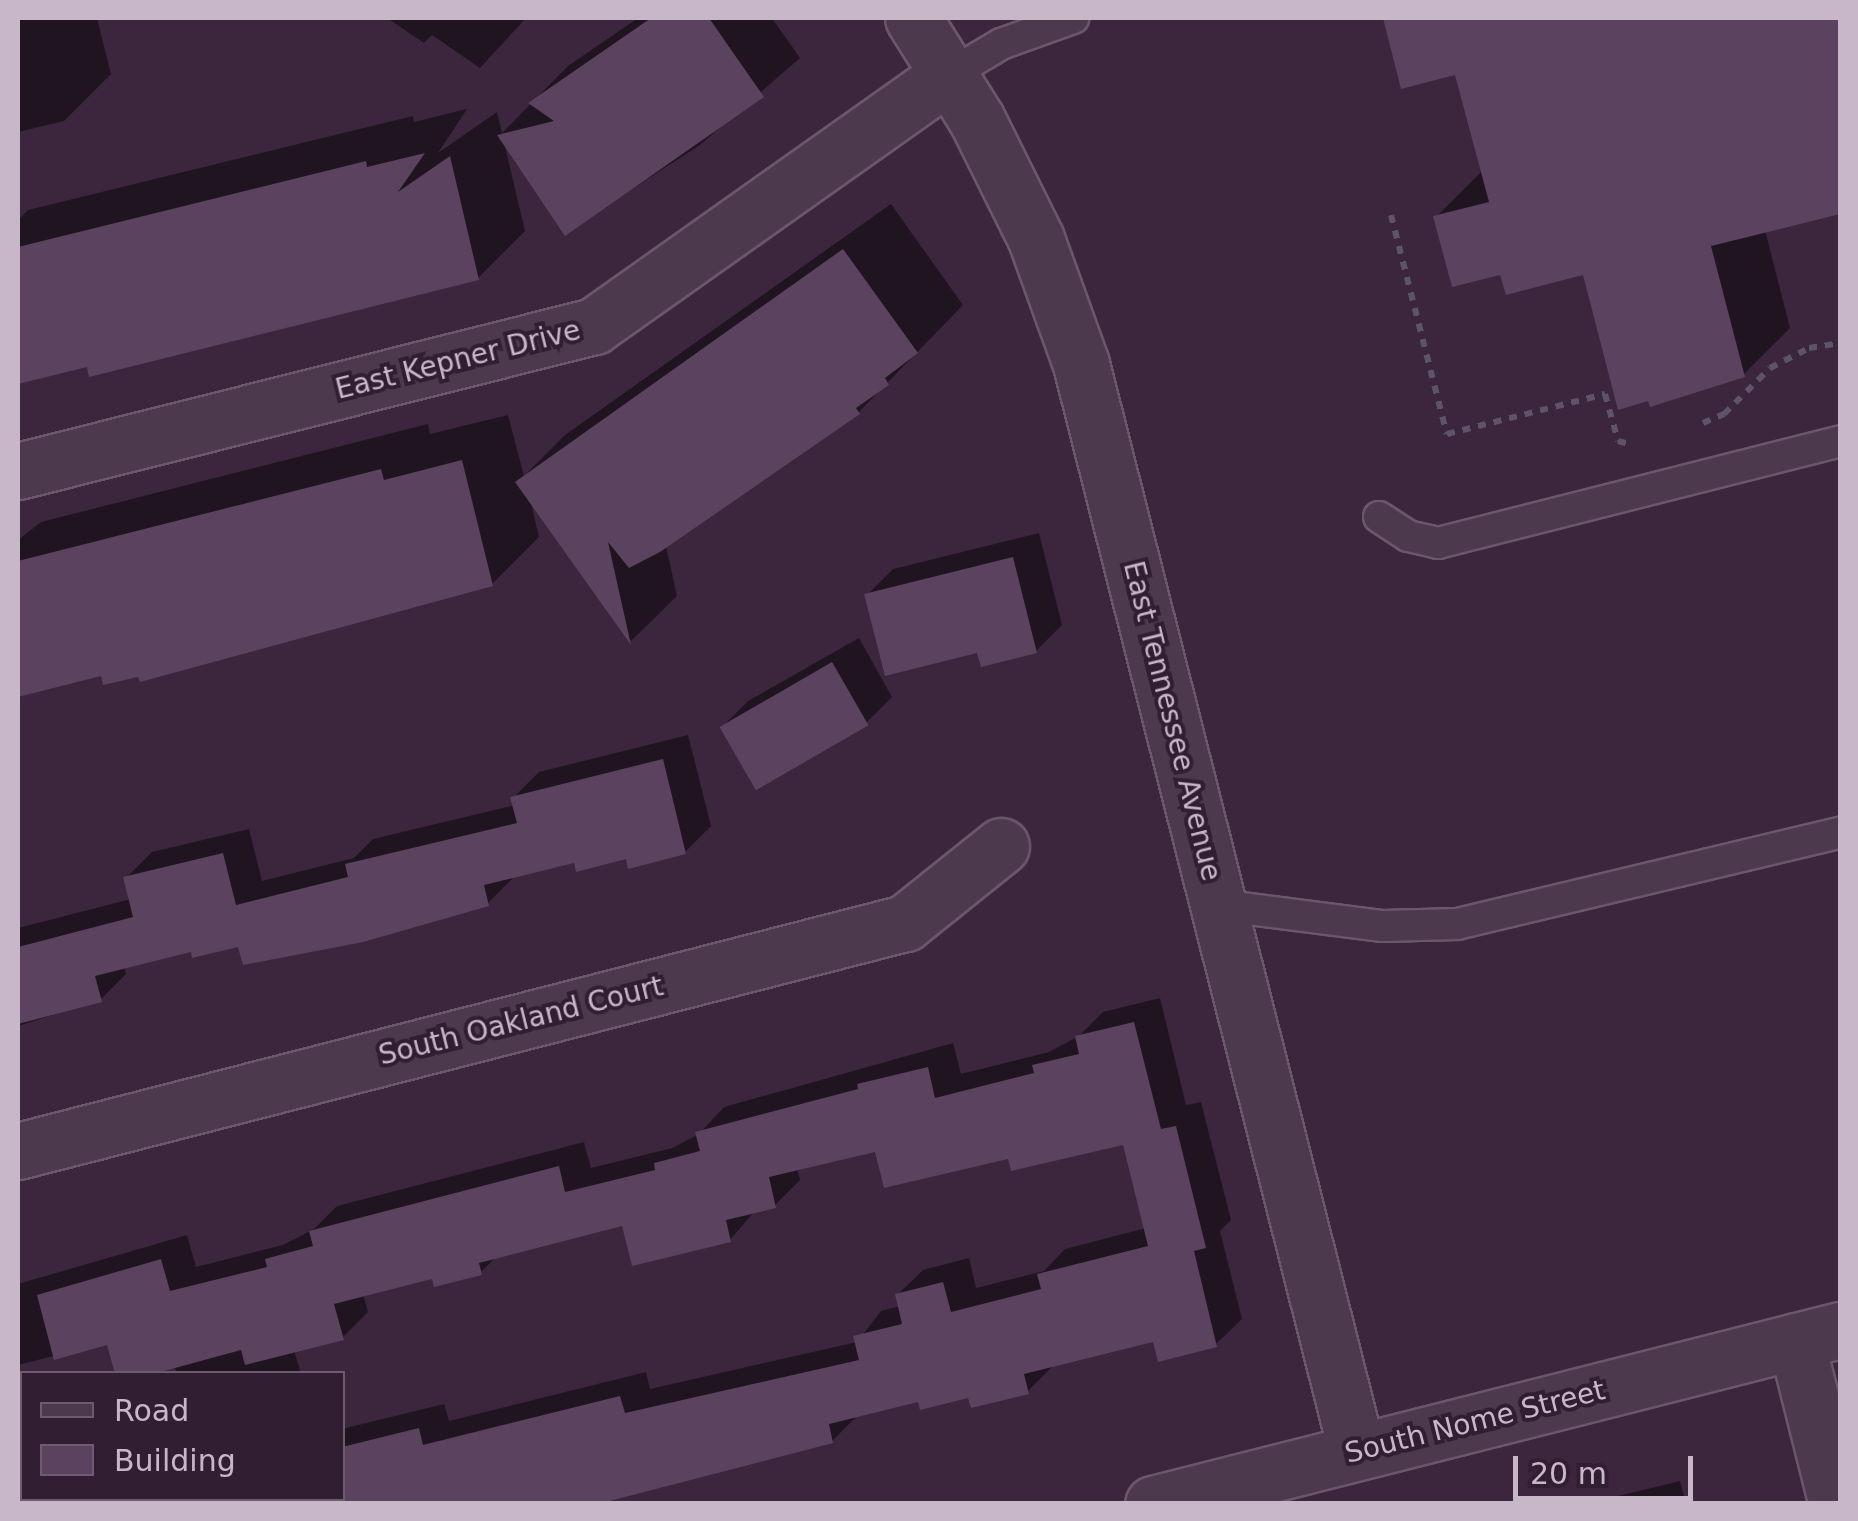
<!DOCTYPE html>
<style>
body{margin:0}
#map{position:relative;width:1858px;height:1521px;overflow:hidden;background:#3c263e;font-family:"DejaVu Sans",sans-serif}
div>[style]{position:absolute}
.shadow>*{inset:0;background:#0007}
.building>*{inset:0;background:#5b425e;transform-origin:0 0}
.path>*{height:6px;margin-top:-3px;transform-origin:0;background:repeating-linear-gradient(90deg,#5e5469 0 8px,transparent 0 16px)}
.roads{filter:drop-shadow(2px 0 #6b576c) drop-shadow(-2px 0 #6b576c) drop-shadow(0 2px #6b576c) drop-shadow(0 -2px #6b576c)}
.lane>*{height:30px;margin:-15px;padding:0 15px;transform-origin:15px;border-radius:15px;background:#4d394e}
.street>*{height:55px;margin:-27.5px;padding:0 27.5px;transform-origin:27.5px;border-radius:27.5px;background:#4d394e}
span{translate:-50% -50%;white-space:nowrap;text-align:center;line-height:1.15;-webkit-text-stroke:8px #321e33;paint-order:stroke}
.street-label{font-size:28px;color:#c8b6c9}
.frame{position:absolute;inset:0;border:20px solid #c8b6c9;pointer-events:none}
.legend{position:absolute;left:20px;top:1371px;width:325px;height:130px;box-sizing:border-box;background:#321e33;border:2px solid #6e5b6f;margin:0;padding:12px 18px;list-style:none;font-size:30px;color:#c8b6c9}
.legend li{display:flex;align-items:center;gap:20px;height:50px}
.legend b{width:50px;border:2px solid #6e5b6f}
.scale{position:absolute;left:1513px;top:1456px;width:180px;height:45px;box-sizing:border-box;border:5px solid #c8b6c9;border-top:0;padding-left:12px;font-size:30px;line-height:35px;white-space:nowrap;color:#c8b6c9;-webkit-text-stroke:8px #321e33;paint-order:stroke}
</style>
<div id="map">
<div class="shadow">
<i style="clip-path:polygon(18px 18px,97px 18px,111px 74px,64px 121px,18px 132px)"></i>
<i style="clip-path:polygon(387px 18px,526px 18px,480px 68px,432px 35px,424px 43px)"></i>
<i style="clip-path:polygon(638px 18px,772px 18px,800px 58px,700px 145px,566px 232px,504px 142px,525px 231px,478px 278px,18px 381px,18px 220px,28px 210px,413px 116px,414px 122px,467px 109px,438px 153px,497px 112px,502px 133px,568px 66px)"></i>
<i style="clip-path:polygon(1387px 18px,1840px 18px,1840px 211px,1765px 230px,1790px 328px,1743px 375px,1585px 272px,1502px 272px,1436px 217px,1483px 170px,1457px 72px)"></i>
<i style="clip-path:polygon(891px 204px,963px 305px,858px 413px,665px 542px,677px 596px,631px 641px,530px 498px,539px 537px,492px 584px,140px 674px,103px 673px,18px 695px,18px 540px,41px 522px,428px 424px,430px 434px,508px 415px,524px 476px,565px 435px)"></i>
<i style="clip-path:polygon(1039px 533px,1062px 625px,1036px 651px,979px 650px,867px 595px,893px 569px)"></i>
<i style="clip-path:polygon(859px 638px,892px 697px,866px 723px,722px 727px,748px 701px)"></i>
<i style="clip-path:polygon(688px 735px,711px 826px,685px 852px,575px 860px,514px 877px,488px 903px,192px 949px,124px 966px,126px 974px,100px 1000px,18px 1026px,18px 928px,131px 899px,126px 878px,152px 852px,249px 829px,262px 881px,354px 858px,373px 839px,515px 805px,513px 798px,539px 772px)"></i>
<i style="clip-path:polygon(1160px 998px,1186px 1105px,1201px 1102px,1231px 1220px,1220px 1231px,1242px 1319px,1216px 1344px,1155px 1339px,1053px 1366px,1028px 1391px,920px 1399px,859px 1414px,832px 1441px,505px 1504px,202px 1504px,342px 1498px,342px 1429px,444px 1404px,449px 1421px,646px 1372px,650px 1389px,857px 1342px,881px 1311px,900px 1306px,897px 1295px,923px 1270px,969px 1258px,976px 1288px,1044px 1271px,1065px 1249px,1146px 1228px,1124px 1142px,1010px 1156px,876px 1149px,797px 1168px,800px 1180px,774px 1206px,755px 1211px,730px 1240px,623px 1223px,498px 1255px,481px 1272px,433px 1276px,363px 1294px,368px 1312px,343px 1337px,294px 1350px,301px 1374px,177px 1374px,174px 1365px,109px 1342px,18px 1365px,18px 1284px,187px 1235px,196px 1267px,283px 1245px,314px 1229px,337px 1206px,584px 1142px,591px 1168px,672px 1148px,699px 1134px,724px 1107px,953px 1043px,961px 1074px,1049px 1052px,1079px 1036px,1103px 1012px)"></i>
<i style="clip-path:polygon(1680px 1481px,1686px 1504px,1595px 1504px,1598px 1501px)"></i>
</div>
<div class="building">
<i style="clip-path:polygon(651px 18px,709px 18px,764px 97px,565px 236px,497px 135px,554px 121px,528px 103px)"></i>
<i style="clip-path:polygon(1383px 18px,1840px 18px,1840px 214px,1711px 246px,1745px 377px,1650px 407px,1648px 401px,1618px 410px,1583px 275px,1506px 295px,1500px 275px,1452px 287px,1433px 216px,1489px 202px,1455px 75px,1401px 89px)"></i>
<i style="clip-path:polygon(425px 153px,398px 192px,450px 156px,479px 280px,89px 377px,87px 367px,18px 384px,18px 247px,366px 161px,367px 167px)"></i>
<i style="clip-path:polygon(843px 249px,918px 353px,885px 378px,889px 385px,856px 408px,860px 414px,660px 552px,629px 568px,608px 542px,631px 645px,515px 482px)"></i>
<i style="clip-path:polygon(462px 460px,493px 586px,140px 682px,138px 677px,103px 685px,101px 676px,18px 697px,18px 561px,381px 469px,384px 480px)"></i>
<i style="clip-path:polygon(1013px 557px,1037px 653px,981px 667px,977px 653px,885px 676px,864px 594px)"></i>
<i style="left:832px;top:662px;width:73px;height:130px;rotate:60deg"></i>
<i style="clip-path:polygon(663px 759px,686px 854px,628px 869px,626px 859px,576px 872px,574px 863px,484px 885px,489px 906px,363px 942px,243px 965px,238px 947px,192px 958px,191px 952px,95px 976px,102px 1002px,18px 1024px,18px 947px,133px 917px,123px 877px,223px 853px,236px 905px,348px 877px,345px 864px,517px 823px,510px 797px)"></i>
<i style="clip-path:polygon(1134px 1022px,1161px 1129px,1176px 1126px,1206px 1248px,1194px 1251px,1217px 1347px,1158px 1362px,1153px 1342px,1024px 1374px,1029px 1394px,971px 1408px,968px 1398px,920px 1410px,918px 1402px,829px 1424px,833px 1443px,598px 1504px,342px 1504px,342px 1447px,419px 1428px,423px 1445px,620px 1396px,625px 1413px,859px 1360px,853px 1336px,902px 1324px,895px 1294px,943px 1282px,951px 1312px,1041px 1289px,1037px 1274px,1148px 1246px,1123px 1145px,1011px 1171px,1008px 1159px,884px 1188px,875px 1152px,769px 1177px,776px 1208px,726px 1220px,731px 1242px,632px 1266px,622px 1226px,479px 1263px,482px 1275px,434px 1287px,432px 1279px,334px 1304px,344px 1340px,245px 1365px,241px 1350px,153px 1374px,115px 1374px,107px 1345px,54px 1360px,37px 1295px,161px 1259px,170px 1291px,267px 1267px,265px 1259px,313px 1246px,309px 1231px,559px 1166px,565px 1192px,655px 1170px,654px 1163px,700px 1151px,695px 1132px,858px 1089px,857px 1084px,928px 1067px,935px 1098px,1034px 1073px,1032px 1065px,1079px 1054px,1075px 1036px)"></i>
</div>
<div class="path">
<i style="left:1391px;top:215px;width:226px;rotate:75.7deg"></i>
<i style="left:1447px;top:434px;width:163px;rotate:-14.2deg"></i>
<i style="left:1605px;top:394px;width:49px;rotate:74.5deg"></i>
<i style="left:1618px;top:441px;width:11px;rotate:15deg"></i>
<i style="left:1703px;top:423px;width:23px;rotate:-23deg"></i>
<i style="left:1724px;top:414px;width:65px;rotate:-45deg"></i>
<i style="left:1770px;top:368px;width:44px;rotate:-27.1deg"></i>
<i style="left:1809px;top:348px;width:31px;rotate:-9deg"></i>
</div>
<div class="roads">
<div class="lane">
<i style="left:949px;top:75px;width:61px;rotate:-30.8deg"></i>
<i style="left:1001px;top:44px;width:77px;rotate:-19.9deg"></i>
<i style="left:1379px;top:517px;width:35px;rotate:33deg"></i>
<i style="left:1408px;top:536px;width:31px;rotate:13deg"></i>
<i style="left:1438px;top:543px;width:415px;rotate:-14.2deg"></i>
<i style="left:1218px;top:905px;width:166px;rotate:7.3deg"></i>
<i style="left:1383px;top:926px;width:74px;rotate:-1.5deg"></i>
<i style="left:1457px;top:924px;width:394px;rotate:-13.4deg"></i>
</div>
<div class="street">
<i style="left:913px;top:18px;width:120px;rotate:57.9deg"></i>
<i style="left:977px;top:120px;width:133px;rotate:63.6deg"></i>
<i style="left:1036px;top:239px;width:133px;rotate:70.2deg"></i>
<i style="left:1081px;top:364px;width:1122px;rotate:75.77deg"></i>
<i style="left:18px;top:471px;width:594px;rotate:-14.13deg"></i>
<i style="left:594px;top:326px;width:435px;rotate:-35.3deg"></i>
<i style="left:18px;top:1151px;width:916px;rotate:-14.42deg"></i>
<i style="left:905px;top:923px;width:123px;rotate:-38.7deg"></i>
<i style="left:1796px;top:1341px;width:168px;rotate:75.9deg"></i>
<i style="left:1153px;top:1504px;width:709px;rotate:-14.21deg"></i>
</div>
</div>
<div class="street-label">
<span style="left:458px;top:360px;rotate:-14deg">East Kepner Drive</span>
<span style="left:1172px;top:721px;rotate:76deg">East Tennessee Avenue</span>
<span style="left:521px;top:1021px;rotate:-14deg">South Oakland Court</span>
<span style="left:1475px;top:1422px;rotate:-14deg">South Nome Street</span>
</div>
<div class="frame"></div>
<ul class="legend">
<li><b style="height:12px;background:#4d394e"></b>Road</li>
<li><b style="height:28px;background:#5b425e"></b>Building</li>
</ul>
<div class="scale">20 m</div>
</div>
